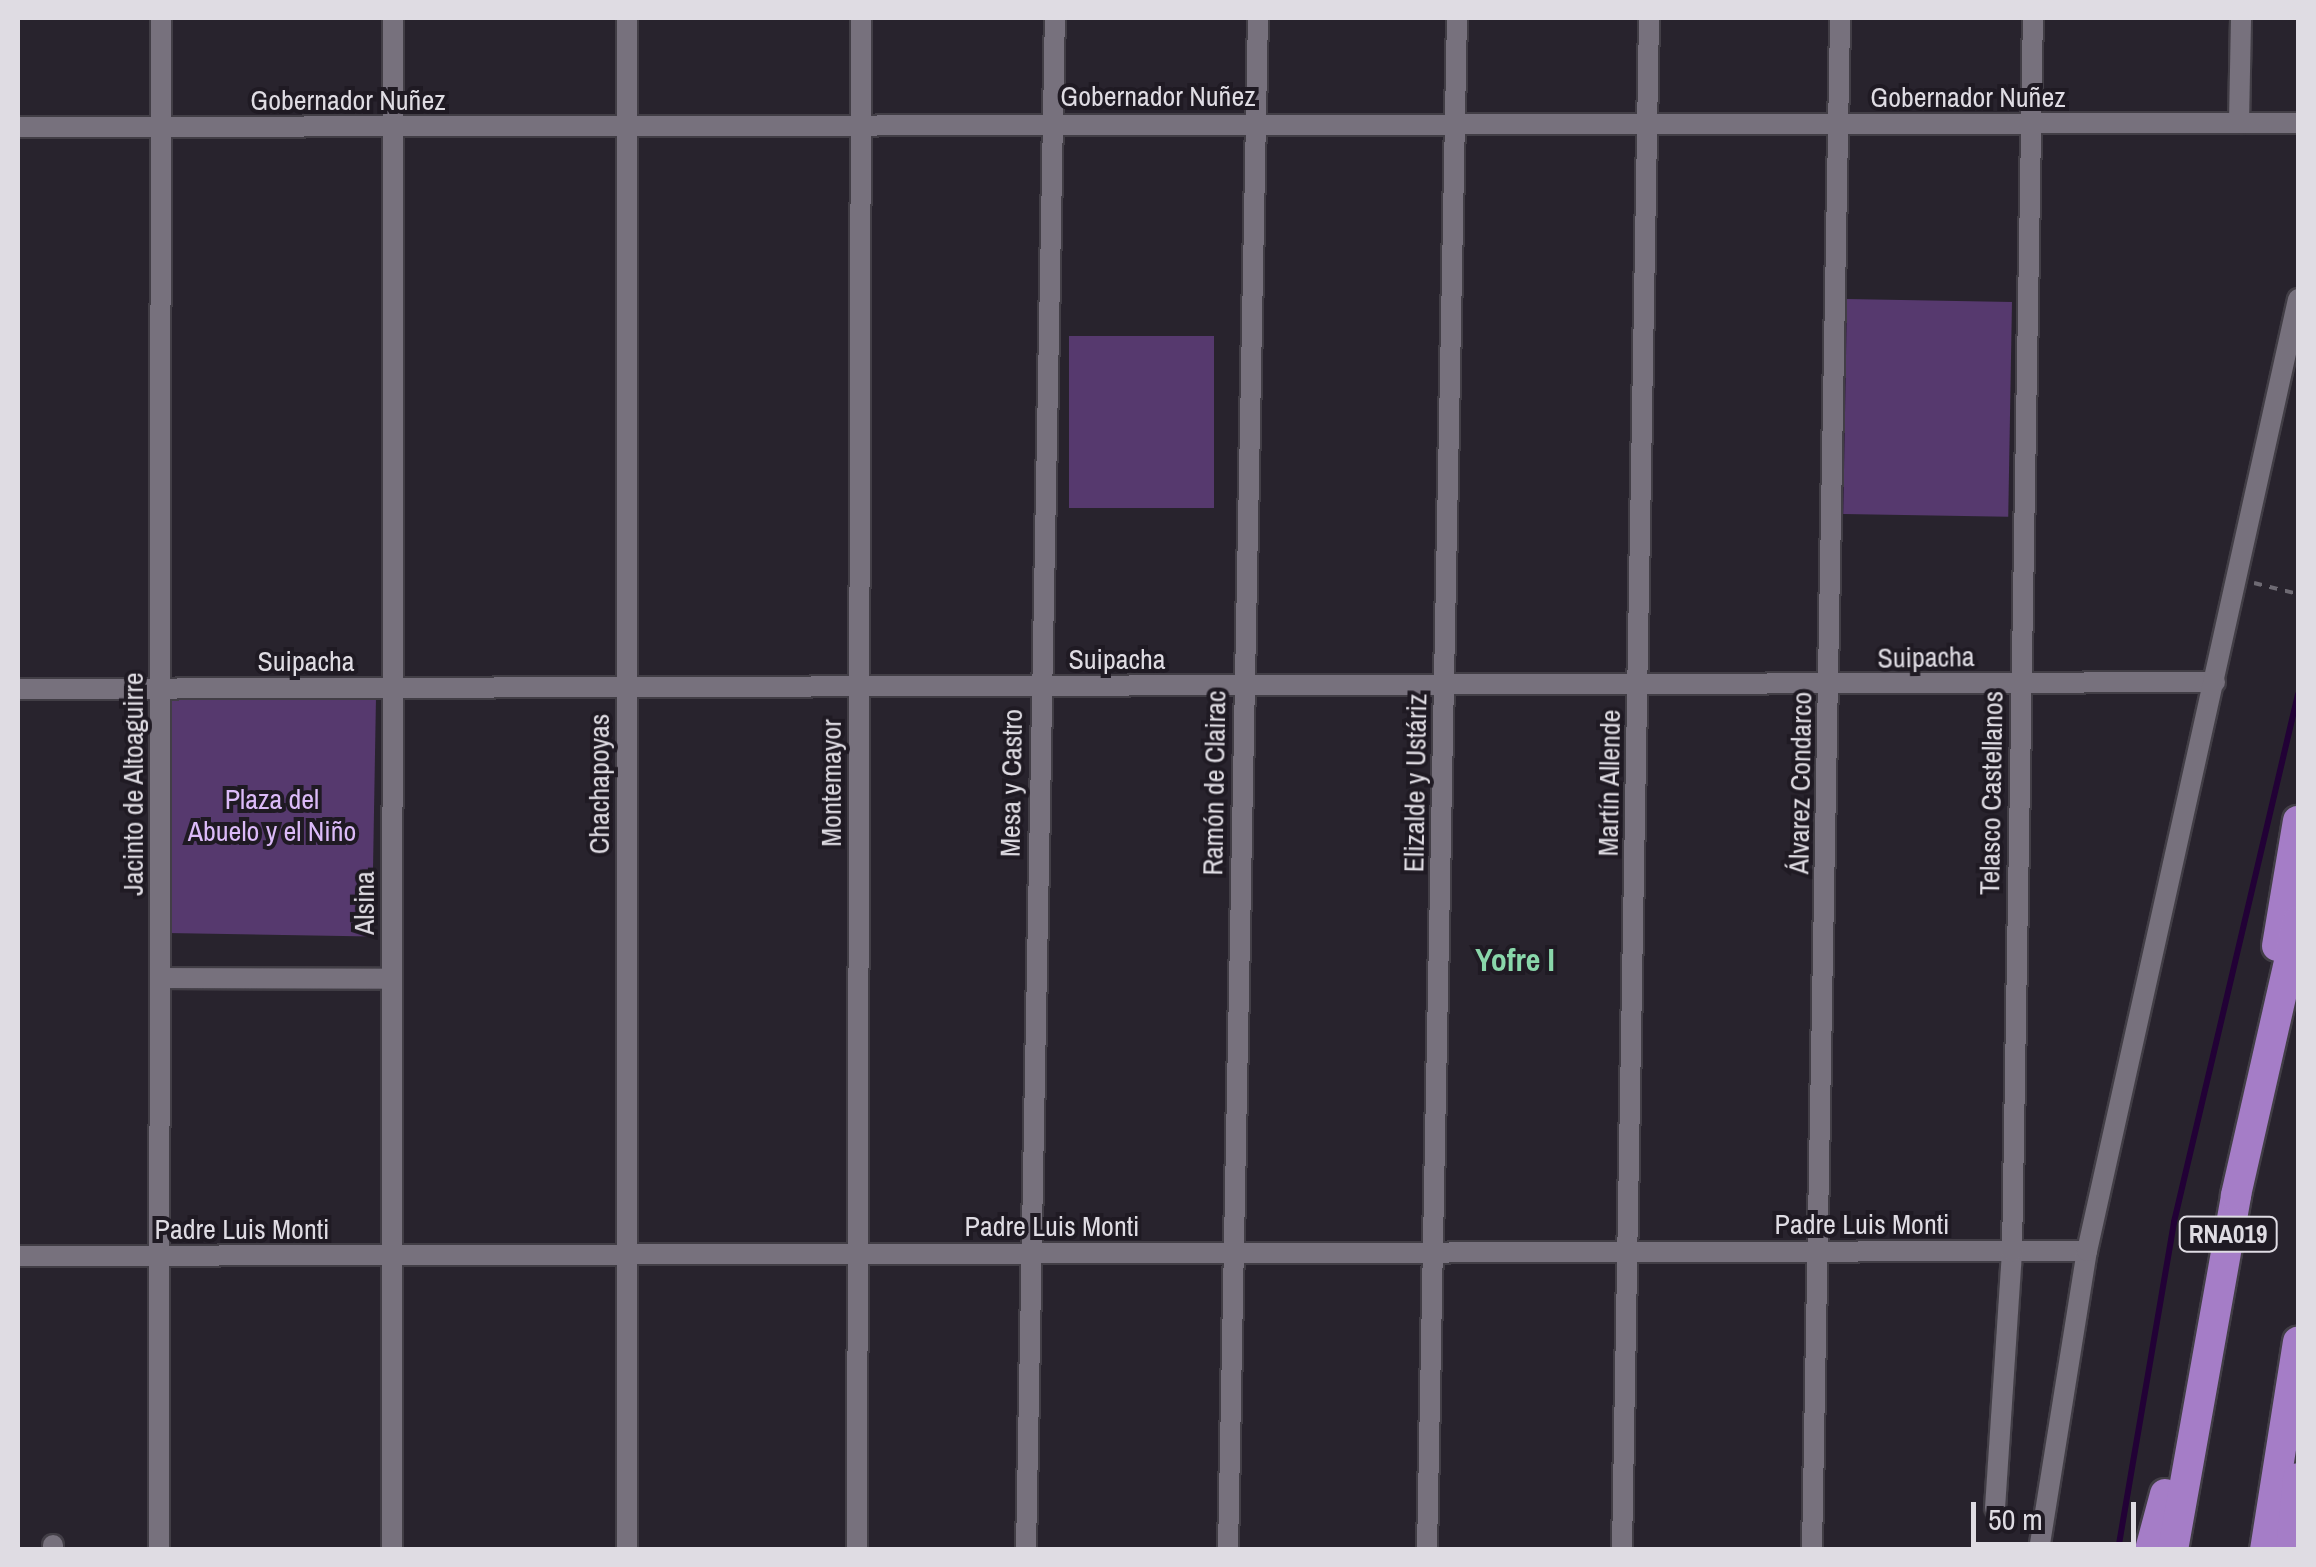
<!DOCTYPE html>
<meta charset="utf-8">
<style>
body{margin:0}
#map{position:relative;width:2316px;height:1567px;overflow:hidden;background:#28232d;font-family:"Archivo Narrow",sans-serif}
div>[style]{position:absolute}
.green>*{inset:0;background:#56396e;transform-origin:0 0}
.stream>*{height:6px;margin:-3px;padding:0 3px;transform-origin:3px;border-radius:3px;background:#220136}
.path>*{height:4px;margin-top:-2px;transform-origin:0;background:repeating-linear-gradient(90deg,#6e6a73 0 8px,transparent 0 16px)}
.roads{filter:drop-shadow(2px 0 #423e46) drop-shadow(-2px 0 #423e46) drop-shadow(0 2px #423e46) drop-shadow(0 -2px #423e46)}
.minor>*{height:20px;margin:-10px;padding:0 10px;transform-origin:10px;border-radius:10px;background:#77717d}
.highway>*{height:30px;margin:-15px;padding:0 15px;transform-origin:15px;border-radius:15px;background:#a57dc7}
span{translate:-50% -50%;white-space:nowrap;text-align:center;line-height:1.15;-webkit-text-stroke:8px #1f1a23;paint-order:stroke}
.shield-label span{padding:2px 8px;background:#1f1a23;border:2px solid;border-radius:8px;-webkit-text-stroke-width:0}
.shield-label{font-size:25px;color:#dfdce3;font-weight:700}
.street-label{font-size:28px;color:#dfdce3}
.park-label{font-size:28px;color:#dcbbf9}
.quarter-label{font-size:32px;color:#89d7aa;font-weight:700}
.frame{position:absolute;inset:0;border:20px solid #dfdce3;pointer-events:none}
.scale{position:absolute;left:1971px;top:1502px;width:165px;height:45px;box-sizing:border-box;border:5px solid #dfdce3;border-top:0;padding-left:12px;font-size:30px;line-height:35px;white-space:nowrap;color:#dfdce3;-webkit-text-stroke:8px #1f1a23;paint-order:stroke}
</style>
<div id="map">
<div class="green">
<i style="left:1847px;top:299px;width:165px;height:215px;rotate:1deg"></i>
<i style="left:1069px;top:336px;width:145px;height:172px"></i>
<i style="left:171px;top:695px;width:205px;height:238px;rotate:1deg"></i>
</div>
<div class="stream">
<i style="left:2118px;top:1550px;width:333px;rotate:-80.3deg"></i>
<i style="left:2174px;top:1222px;width:542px;rotate:-76.78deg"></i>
</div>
<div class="path">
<i style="left:2254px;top:583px;width:45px;rotate:14deg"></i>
</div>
<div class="roads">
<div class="minor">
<i style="left:627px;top:18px;width:1532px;rotate:90deg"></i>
<i style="left:2239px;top:123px;width:105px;rotate:-88.9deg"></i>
<i style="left:18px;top:127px;width:2280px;rotate:-0.1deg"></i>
<i style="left:18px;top:689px;width:2197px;rotate:-0.18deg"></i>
<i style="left:161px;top:978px;width:230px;rotate:0.2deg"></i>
<i style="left:18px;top:1256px;width:2069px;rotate:-0.14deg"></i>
<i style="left:1995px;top:1508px;width:257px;rotate:-86.2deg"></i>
<i style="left:2012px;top:1252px;width:1234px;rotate:-89.03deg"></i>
<i style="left:53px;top:1550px;width:5px;rotate:-90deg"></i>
<i style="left:159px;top:1550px;width:1532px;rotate:-89.93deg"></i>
<i style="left:392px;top:1550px;width:1532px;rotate:-89.96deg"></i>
<i style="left:857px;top:1550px;width:1532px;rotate:-89.85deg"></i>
<i style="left:1026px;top:1550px;width:1532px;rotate:-88.92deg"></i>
<i style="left:1228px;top:1550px;width:1532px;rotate:-88.88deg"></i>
<i style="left:1427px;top:1550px;width:1532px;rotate:-88.88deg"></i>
<i style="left:1622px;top:1550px;width:1532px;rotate:-88.99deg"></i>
<i style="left:1812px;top:1550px;width:1532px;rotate:-88.95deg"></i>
<i style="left:2039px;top:1550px;width:303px;rotate:-80.9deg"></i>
<i style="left:2087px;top:1251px;width:975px;rotate:-77.5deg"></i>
</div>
<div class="highway">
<i style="left:2277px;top:946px;width:127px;rotate:-80.5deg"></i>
<i style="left:2150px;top:1550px;width:58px;rotate:-75deg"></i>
<i style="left:2173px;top:1550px;width:361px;rotate:-79.9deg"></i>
<i style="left:2236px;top:1195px;width:281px;rotate:-77.2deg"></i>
<i style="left:2265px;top:1550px;width:211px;rotate:-81deg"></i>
<i style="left:2291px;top:1550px;width:72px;rotate:-84.4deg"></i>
</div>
</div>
<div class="shield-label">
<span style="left:2228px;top:1234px">RNA019</span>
</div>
<div class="street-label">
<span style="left:1158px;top:96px">Gobernador Nuñez</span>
<span style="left:1968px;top:97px">Gobernador Nuñez</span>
<span style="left:348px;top:100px">Gobernador Nuñez</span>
<span style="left:1926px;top:657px;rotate:-1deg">Suipacha</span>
<span style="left:1117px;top:659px">Suipacha</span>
<span style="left:306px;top:661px">Suipacha</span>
<span style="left:831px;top:783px;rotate:-90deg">Montemayor</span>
<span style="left:1011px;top:783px;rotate:-89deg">Mesa y Castro</span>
<span style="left:1214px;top:783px;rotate:-89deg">Ramón de Clairac</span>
<span style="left:1415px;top:783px;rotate:-89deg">Elizalde y Ustáriz</span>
<span style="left:1609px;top:783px;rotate:-89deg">Martín Allende</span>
<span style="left:1800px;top:783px;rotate:-89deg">Álvarez Condarco</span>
<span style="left:133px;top:784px;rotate:-90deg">Jacinto de Altoaguirre</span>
<span style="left:599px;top:784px;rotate:-90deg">Chachapoyas</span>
<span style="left:1991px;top:793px;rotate:-89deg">Telasco Castellanos</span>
<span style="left:364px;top:903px;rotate:-90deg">Alsina</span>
<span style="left:1862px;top:1224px">Padre Luis Monti</span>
<span style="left:1052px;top:1226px">Padre Luis Monti</span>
<span style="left:242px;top:1229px">Padre Luis Monti</span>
</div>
<div class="park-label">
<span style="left:272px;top:815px">Plaza del<br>Abuelo y el Niño</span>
</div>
<div class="quarter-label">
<span style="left:1515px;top:960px">Yofre I</span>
</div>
<div class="frame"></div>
<div class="scale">50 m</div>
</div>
